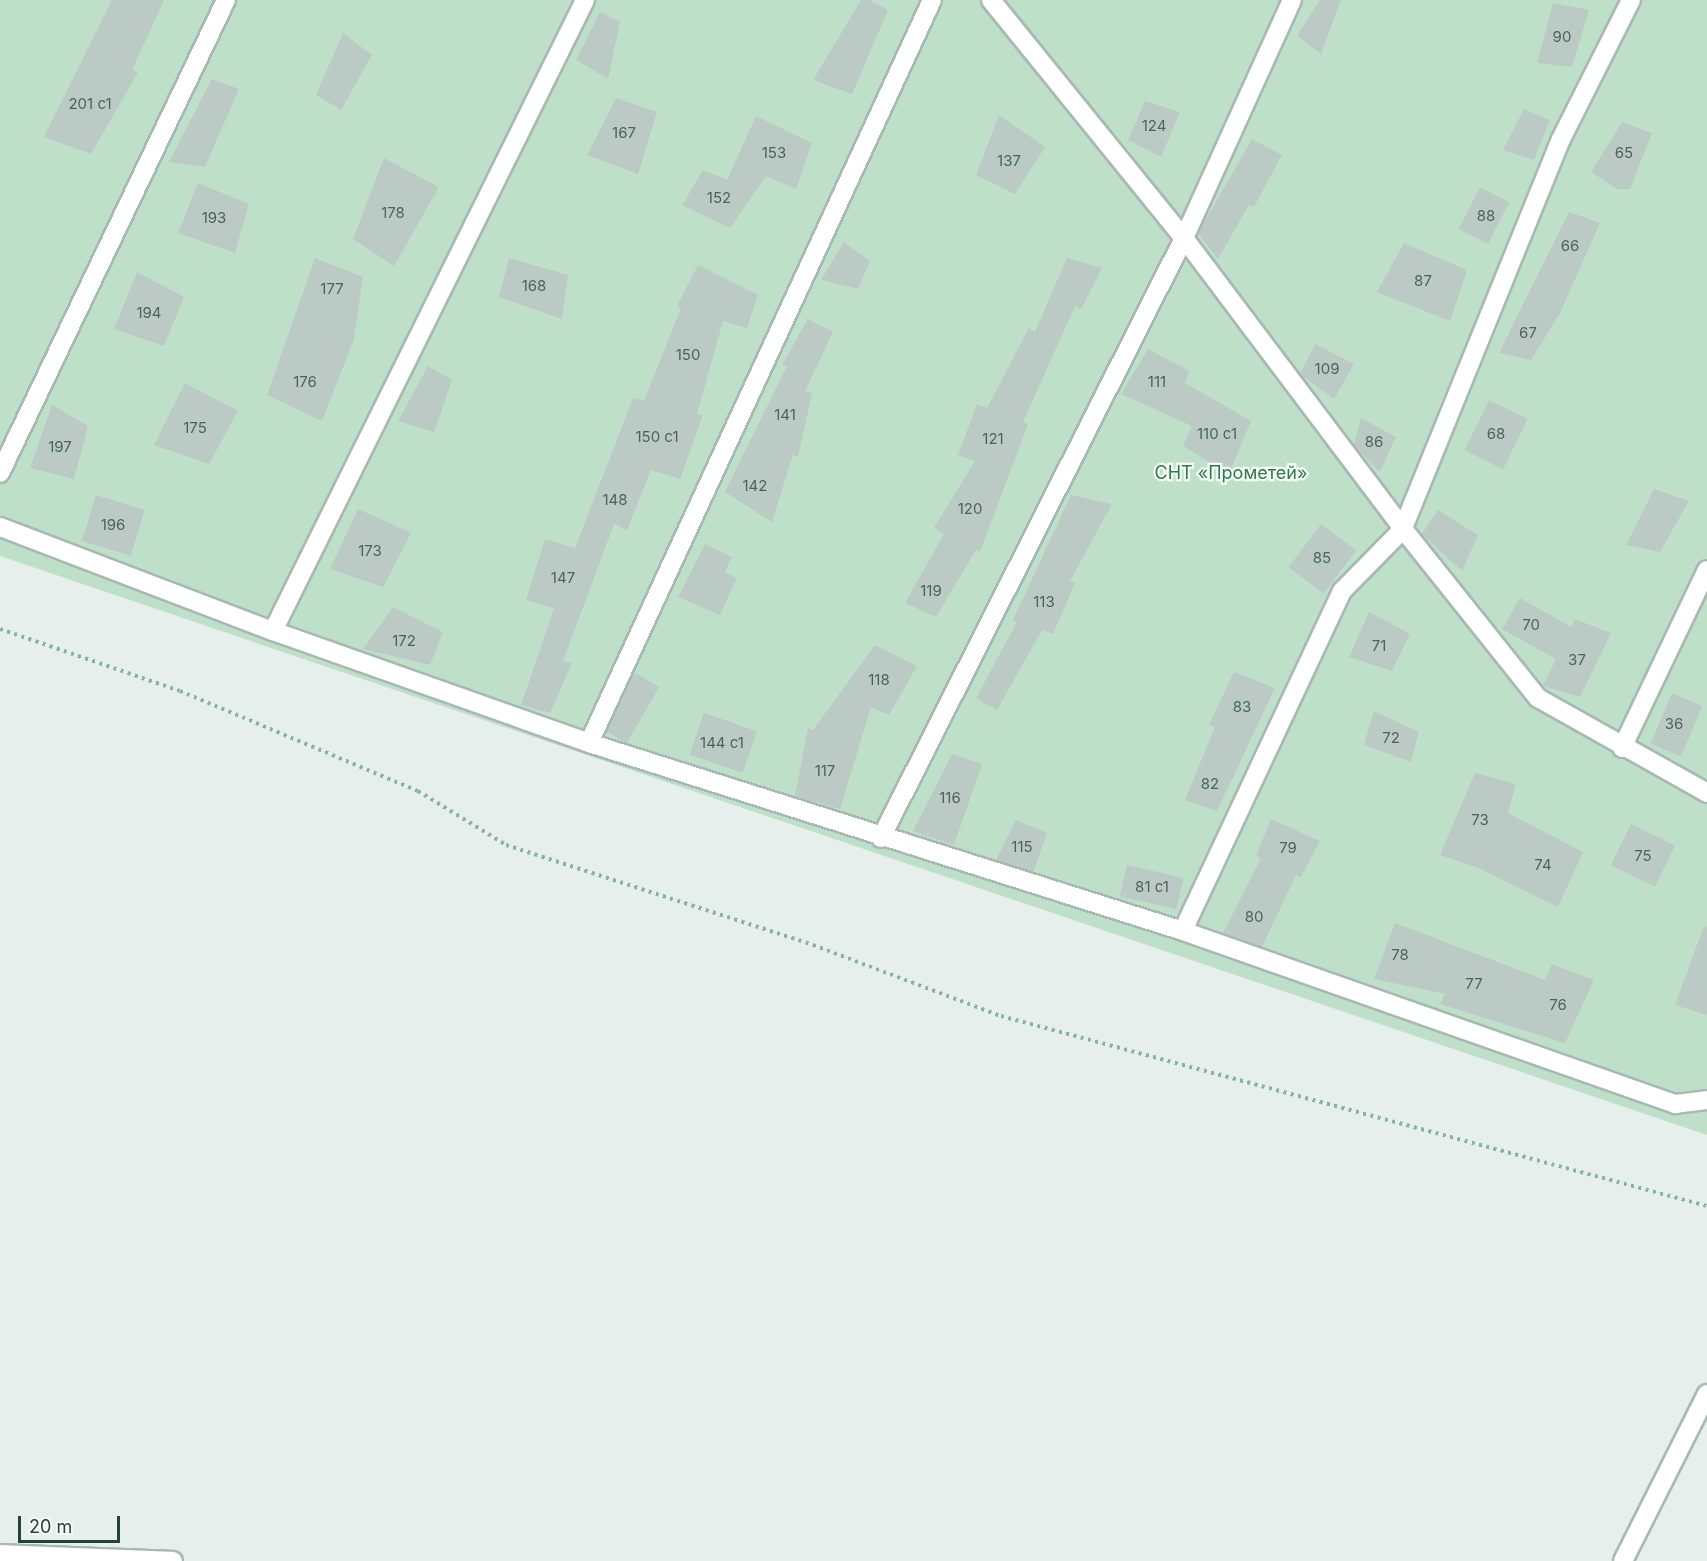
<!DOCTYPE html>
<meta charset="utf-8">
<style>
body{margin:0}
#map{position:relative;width:1707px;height:1561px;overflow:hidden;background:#e6efeb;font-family:Inter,sans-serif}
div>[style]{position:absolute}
.green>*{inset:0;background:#bfe0c8}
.building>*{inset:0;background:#bbcac4;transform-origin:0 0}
.path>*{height:4px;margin-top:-2px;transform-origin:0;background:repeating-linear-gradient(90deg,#86b3a5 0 3px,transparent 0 7.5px)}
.roads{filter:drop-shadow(2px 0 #a8b8b2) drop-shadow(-2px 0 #a8b8b2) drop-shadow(0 2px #a8b8b2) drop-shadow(0 -2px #a8b8b2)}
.street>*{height:18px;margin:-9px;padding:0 9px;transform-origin:9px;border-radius:9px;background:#fff}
span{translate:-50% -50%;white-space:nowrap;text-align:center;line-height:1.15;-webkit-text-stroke:4.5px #f7fbf9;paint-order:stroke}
.number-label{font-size:15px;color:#4a645c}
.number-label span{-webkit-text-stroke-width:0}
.park-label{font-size:18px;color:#2d7a4b}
.scale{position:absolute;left:18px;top:1516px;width:102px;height:27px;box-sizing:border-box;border:3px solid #24423a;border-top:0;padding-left:8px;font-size:18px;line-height:21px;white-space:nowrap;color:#24423a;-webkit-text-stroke:4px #f7fbf9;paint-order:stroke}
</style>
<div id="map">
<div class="green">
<i style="clip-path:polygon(0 0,1707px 0,1707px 1135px,0 556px)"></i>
</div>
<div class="building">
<i style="clip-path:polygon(112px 0,164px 0,132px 70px,138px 72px,91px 154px,44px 137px)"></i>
<i style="clip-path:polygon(861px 0,870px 0,888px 10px,852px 94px,813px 80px)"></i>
<i style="clip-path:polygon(1320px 0,1341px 0,1321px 54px,1297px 36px)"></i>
<i style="clip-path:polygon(1553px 3px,1589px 10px,1572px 67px,1537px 63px)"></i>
<i style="clip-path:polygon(600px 12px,620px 22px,608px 79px,576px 60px)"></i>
<i style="clip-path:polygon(343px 33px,372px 55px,341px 110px,316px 95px)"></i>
<i style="clip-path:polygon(212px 79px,239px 89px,205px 167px,169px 162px)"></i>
<i style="clip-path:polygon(616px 98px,657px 112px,638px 174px,587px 155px)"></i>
<i style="clip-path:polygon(1145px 101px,1180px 112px,1161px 157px,1128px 140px)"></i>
<i style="clip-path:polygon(1524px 109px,1550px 120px,1534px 160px,1503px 150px)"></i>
<i style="clip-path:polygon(999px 115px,1045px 147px,1015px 194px,976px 175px)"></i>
<i style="clip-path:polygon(756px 116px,812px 143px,796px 189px,766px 176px,730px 228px,682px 205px,703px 170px,727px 180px)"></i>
<i style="clip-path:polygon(1622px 122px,1652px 133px,1630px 189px,1617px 189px,1591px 172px)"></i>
<i style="clip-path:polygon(1252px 139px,1282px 155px,1254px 207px,1249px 205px,1218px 259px,1198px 233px)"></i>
<i style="clip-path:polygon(384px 158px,439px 187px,394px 266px,353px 239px)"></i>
<i style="clip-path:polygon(198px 183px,249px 204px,235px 253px,178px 233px)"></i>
<i style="left:1480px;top:187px;width:33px;height:47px;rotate:27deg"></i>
<i style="clip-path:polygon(1569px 212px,1600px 223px,1560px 313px,1531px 360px,1499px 353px)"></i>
<i style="clip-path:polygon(844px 242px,870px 261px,858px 289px,821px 280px)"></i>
<i style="clip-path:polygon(1404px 243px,1467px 270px,1450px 321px,1377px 292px)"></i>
<i style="clip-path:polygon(315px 258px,363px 277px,354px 339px,322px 421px,267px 395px)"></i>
<i style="clip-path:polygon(509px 258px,568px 275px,562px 319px,499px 297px)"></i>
<i style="clip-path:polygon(1067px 258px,1102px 268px,1081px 309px,1075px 306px,1023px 422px,1028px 424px,980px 552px,976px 550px,936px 617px,905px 603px,944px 534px,934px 528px,975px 461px,958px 455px,977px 404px,987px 408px,1029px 328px,1035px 332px)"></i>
<i style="clip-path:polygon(698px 265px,758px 295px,747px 328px,723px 321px,697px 414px,703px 415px,680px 479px,651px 470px,627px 530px,614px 524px,563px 661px,572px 663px,550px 713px,521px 705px,554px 608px,526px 600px,545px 539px,575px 548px,633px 398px,644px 401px,681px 308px,677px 306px)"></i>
<i style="clip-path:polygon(137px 272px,184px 297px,164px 346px,114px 329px)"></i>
<i style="clip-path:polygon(808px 319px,833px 332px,805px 391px,812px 393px,798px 457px,793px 455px,772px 522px,725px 492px,787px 366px,782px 365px)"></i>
<i style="clip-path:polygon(1315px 344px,1354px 364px,1334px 399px,1300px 374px)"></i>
<i style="clip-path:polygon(1148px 349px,1189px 371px,1185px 383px,1251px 421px,1229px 474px,1183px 446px,1192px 426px,1121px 394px)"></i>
<i style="clip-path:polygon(428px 366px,452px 380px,434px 432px,398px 421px)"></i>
<i style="clip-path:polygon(185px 383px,238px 411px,209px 464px,154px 445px)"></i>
<i style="left:1489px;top:400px;width:43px;height:56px;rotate:26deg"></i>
<i style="clip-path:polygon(52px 405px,88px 426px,74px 479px,30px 468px)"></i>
<i style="clip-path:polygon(1361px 418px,1396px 437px,1380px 472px,1354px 445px)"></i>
<i style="clip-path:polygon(1654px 489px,1689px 501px,1660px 552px,1626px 545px)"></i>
<i style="left:96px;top:495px;width:51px;height:48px;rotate:17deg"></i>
<i style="clip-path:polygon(1071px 495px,1112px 504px,1070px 581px,1075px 583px,1053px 634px,1042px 630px,997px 710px,976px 698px,1017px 622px,1013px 620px)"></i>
<i style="clip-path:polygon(358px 509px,411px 533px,383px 587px,330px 569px)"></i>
<i style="clip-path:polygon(1438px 510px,1478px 535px,1462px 571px,1422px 534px)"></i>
<i style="left:1321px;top:524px;width:44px;height:54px;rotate:37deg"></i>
<i style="clip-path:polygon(705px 544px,732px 557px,725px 572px,737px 578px,720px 615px,678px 597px)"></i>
<i style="clip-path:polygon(1520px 598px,1571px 627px,1575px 619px,1611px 633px,1580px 697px,1543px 686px,1556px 659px,1502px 629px)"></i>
<i style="clip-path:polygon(393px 607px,443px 632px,430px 665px,363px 649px)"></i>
<i style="clip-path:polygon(1369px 612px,1410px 634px,1392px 671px,1349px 657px)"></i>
<i style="clip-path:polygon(875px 645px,917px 666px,889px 715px,871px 707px,840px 809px,795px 796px,808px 728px,813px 730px)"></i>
<i style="clip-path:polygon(1234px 672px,1275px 688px,1217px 811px,1185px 800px,1215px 727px,1209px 725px)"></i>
<i style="left:635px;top:673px;width:28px;height:65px;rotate:30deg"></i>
<i style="left:1672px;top:693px;width:33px;height:55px;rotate:23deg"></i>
<i style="clip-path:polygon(1374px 711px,1419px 732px,1411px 762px,1364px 745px)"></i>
<i style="left:704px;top:713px;width:56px;height:44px;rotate:19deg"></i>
<i style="clip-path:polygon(952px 754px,982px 764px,954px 845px,913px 831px)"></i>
<i style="clip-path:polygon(1475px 773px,1516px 784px,1508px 813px,1583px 852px,1558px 907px,1476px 867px,1440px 855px)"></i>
<i style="clip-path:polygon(1271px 819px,1320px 841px,1301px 877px,1296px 875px,1262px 947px,1223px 933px,1261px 858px,1256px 856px)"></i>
<i style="clip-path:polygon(1016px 820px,1047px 833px,1033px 872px,996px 860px)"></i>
<i style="left:1631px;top:824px;width:49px;height:46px;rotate:26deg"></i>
<i style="left:1127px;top:865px;width:58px;height:32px;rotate:13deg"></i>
<i style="clip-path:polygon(1395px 923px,1545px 980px,1552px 964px,1594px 980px,1565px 1043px,1440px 1004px,1445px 994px,1374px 979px)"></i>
<i style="clip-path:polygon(1704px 926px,1707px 927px,1707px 1015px,1675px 1005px)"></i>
</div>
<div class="path">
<i style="left:0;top:629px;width:190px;rotate:19deg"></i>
<i style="left:180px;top:691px;width:258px;rotate:22.8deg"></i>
<i style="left:418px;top:791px;width:103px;rotate:31.5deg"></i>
<i style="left:506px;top:845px;width:323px;rotate:18deg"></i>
<i style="left:813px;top:945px;width:201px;rotate:20.7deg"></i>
<i style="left:1001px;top:1016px;width:731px;rotate:15.06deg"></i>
</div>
<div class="roads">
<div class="street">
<i style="left:991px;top:0;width:306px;rotate:51deg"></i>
<i style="left:1184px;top:238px;width:364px;rotate:53deg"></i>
<i style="left:1403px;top:529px;width:216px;rotate:51.4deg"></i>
<i style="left:1538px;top:698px;width:194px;rotate:29.3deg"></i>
<i style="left:1631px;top:0;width:156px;rotate:116.7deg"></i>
<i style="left:1561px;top:139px;width:421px;rotate:112.1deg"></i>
<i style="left:1403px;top:529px;width:87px;rotate:134.5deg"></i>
<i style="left:1342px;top:591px;width:375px;rotate:115.1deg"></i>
<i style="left:1183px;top:931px;width:522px;rotate:19.37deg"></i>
<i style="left:1675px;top:1104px;width:32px;rotate:-7deg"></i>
<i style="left:0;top:473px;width:524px;rotate:-64.46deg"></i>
<i style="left:0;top:527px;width:292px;rotate:20.9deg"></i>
<i style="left:273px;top:631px;width:335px;rotate:19.5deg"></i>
<i style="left:589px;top:743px;width:623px;rotate:17.56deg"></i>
<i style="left:273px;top:631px;width:704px;rotate:-63.69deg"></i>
<i style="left:589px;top:743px;width:818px;rotate:-65.22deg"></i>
<i style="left:1622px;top:748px;width:197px;rotate:-64.5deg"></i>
<i style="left:881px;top:838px;width:672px;rotate:-63.21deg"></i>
<i style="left:1184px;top:238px;width:261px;rotate:-65.6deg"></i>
<i style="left:0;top:1554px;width:173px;rotate:2.3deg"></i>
<i style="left:1623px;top:1561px;width:187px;rotate:-63.3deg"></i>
</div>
</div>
<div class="number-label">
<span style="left:1562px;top:37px">90</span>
<span style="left:90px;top:104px">201 с1</span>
<span style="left:1154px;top:126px">124</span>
<span style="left:624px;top:133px">167</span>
<span style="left:774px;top:153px">153</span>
<span style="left:1624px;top:153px">65</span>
<span style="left:1009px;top:161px">137</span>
<span style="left:719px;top:198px">152</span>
<span style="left:393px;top:213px">178</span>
<span style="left:1486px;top:216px">88</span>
<span style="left:214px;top:218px">193</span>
<span style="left:1570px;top:246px">66</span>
<span style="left:1423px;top:281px">87</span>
<span style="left:534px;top:286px">168</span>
<span style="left:332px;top:289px">177</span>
<span style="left:149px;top:313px">194</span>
<span style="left:1528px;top:333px">67</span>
<span style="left:688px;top:355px">150</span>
<span style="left:1327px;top:369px">109</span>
<span style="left:305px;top:382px">176</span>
<span style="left:1157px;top:382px">111</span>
<span style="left:785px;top:415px">141</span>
<span style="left:195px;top:428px">175</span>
<span style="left:1217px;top:434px">110 с1</span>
<span style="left:1496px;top:434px">68</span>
<span style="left:657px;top:437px">150 с1</span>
<span style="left:993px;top:439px">121</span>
<span style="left:1374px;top:442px">86</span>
<span style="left:60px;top:447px">197</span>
<span style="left:755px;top:486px">142</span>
<span style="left:615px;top:500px">148</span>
<span style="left:970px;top:509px">120</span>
<span style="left:113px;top:525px">196</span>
<span style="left:370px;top:551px">173</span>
<span style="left:1322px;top:558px">85</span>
<span style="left:563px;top:578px">147</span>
<span style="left:931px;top:591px">119</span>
<span style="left:1044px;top:602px">113</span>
<span style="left:1531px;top:625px">70</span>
<span style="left:404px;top:641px">172</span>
<span style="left:1379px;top:646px">71</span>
<span style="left:1577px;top:660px">37</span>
<span style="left:879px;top:680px">118</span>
<span style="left:1242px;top:707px">83</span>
<span style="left:1674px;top:724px">36</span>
<span style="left:1391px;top:738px">72</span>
<span style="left:722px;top:743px">144 с1</span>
<span style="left:825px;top:771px">117</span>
<span style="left:1210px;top:784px">82</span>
<span style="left:950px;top:798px">116</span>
<span style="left:1480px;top:820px">73</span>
<span style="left:1022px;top:847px">115</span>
<span style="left:1288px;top:848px">79</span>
<span style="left:1643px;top:856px">75</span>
<span style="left:1543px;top:865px">74</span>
<span style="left:1152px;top:887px">81 с1</span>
<span style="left:1254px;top:917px">80</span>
<span style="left:1400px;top:955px">78</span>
<span style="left:1474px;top:984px">77</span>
<span style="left:1558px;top:1005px">76</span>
</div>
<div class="park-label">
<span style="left:1231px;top:473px">СНТ «Прометей»</span>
</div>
<div class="scale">20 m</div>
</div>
